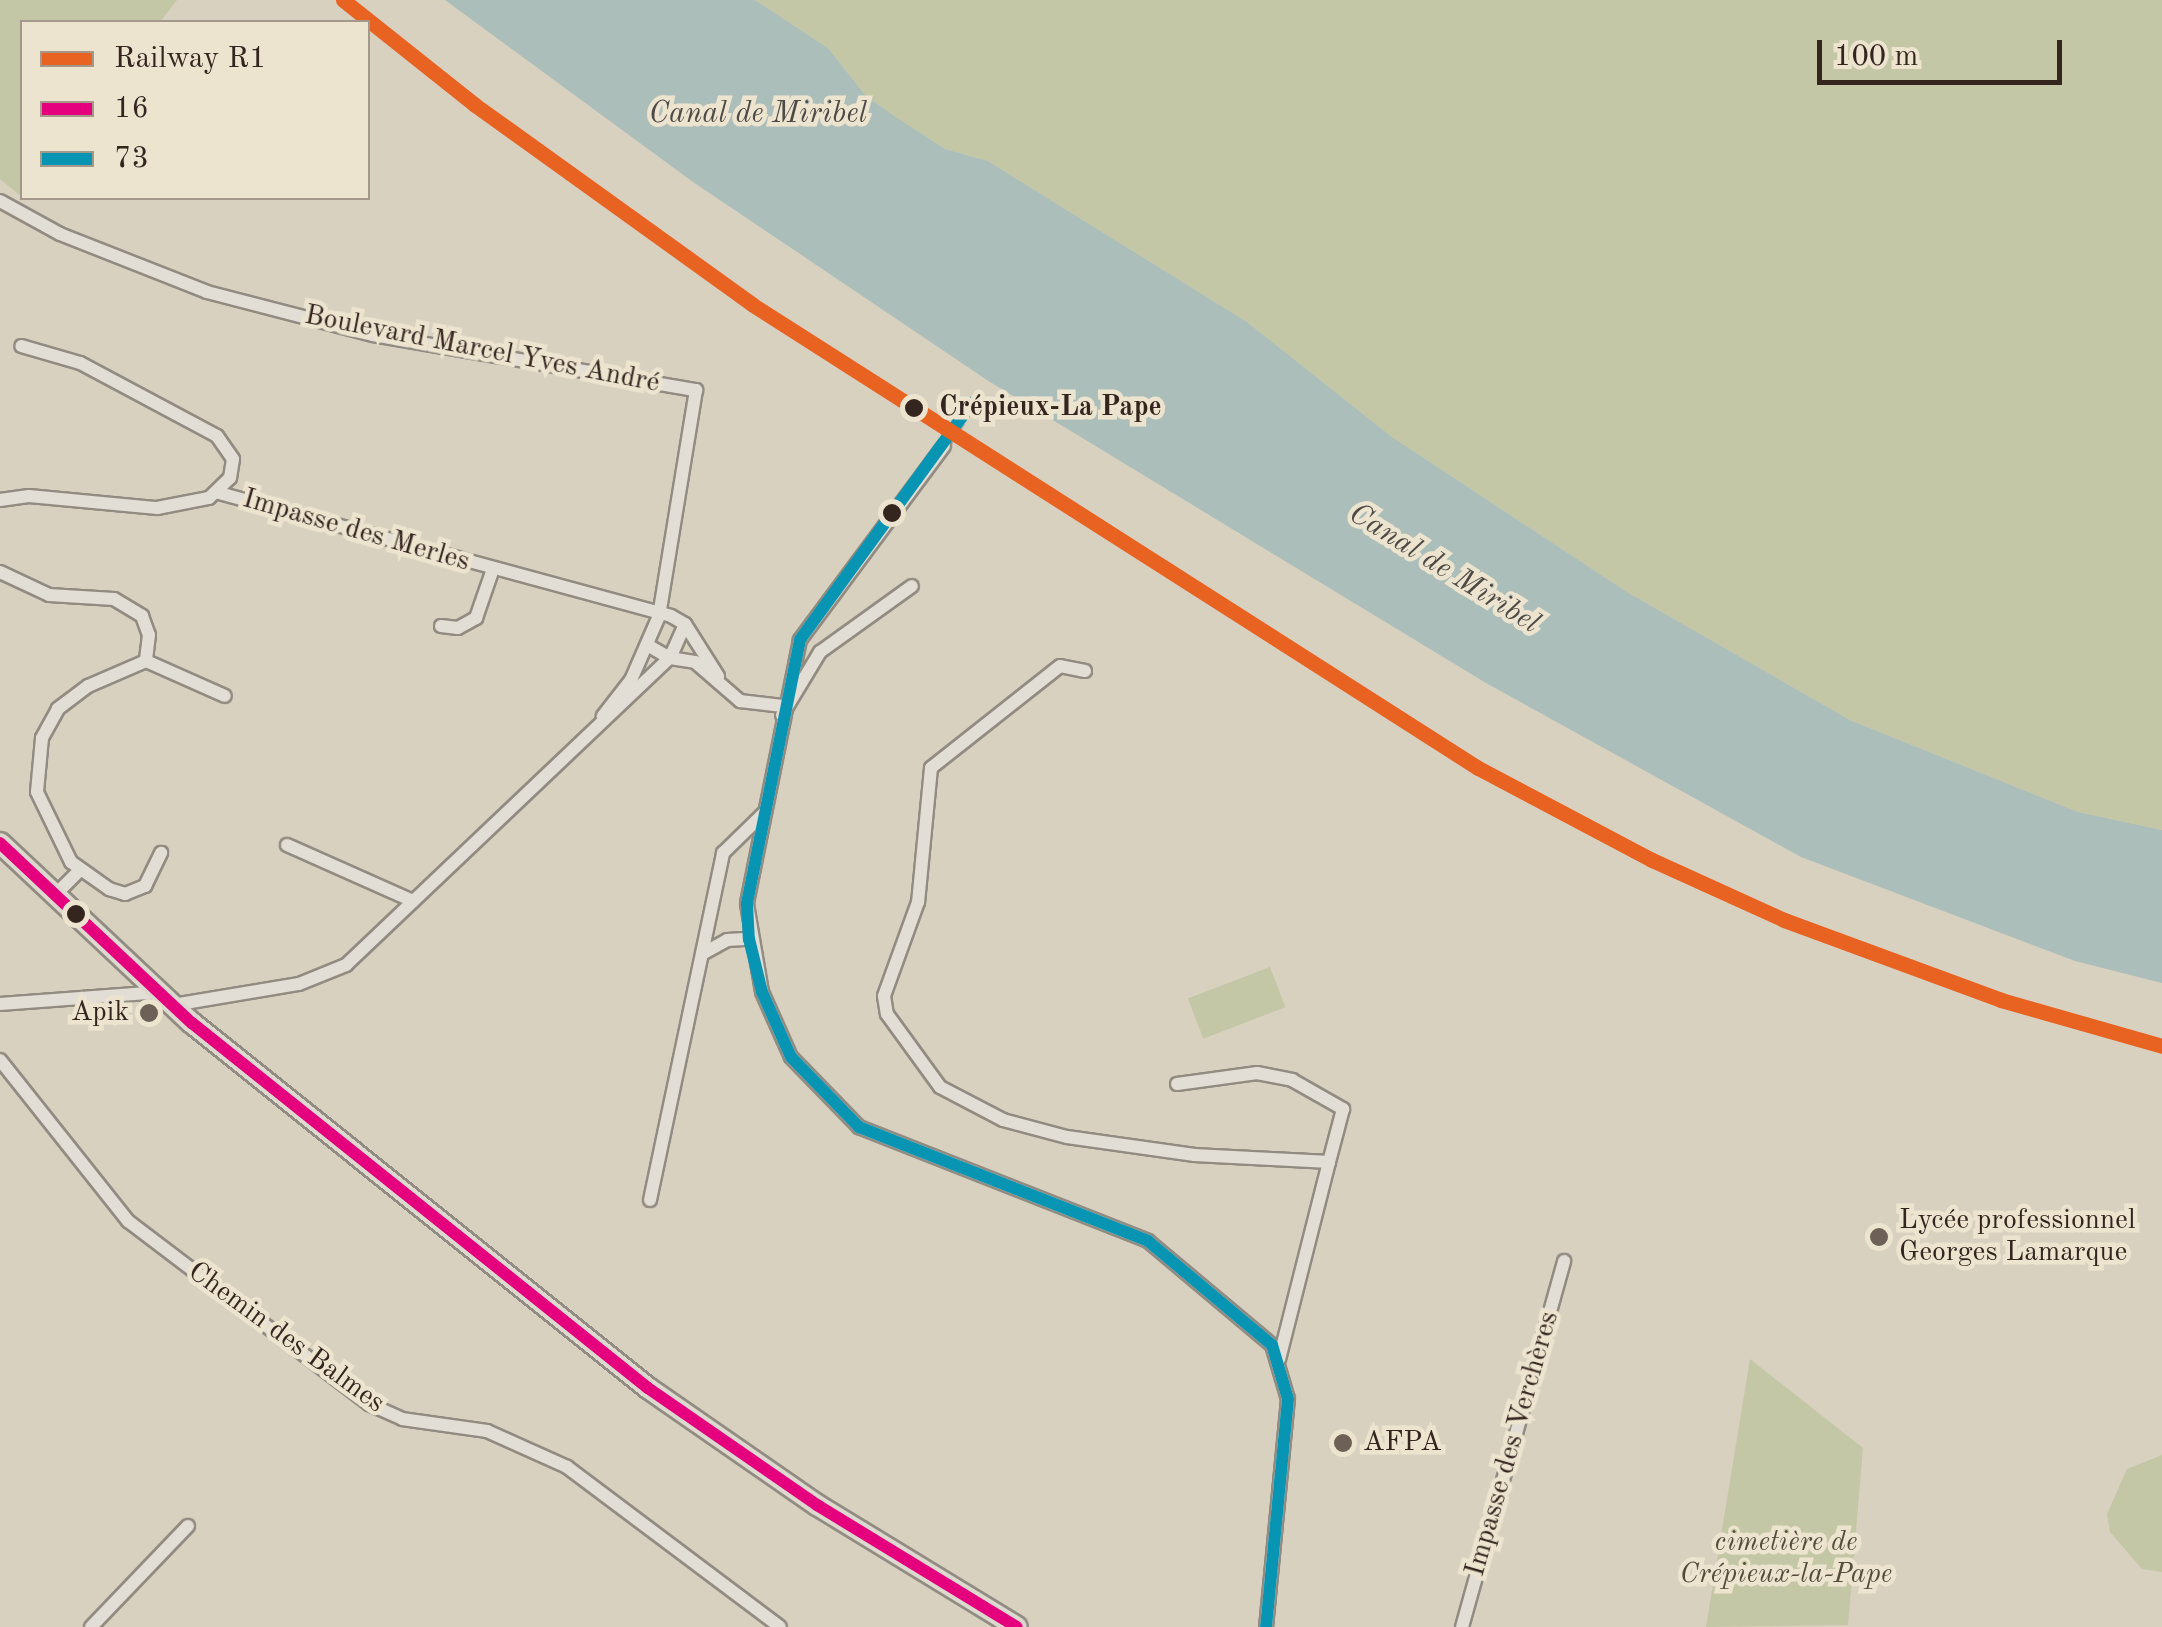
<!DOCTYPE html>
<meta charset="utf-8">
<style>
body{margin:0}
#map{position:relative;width:2162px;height:1627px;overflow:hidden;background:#d8d1c0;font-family:"Old Standard TT",serif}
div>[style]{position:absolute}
.green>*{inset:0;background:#c3c7a5;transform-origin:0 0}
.water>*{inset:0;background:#acbeba}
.street-tunnel>*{height:12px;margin-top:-6px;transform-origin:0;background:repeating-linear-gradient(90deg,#b7afa0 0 12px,transparent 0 18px)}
.roads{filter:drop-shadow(2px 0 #918b81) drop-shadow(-2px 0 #918b81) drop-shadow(0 2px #918b81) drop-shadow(0 -2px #918b81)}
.street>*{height:12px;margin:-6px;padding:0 6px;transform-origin:6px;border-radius:6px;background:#e2ded5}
.primary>*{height:20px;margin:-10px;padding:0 10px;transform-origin:10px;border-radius:10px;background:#ddd9ce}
.bus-1>*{height:12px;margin:-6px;padding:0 6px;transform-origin:6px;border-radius:6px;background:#e5007d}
.bus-2>*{height:12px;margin:-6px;padding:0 6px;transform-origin:6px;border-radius:6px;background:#0895b4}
.rail-1>*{height:15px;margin:-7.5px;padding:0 7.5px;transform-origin:7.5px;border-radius:7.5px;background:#e86222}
.dots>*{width:28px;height:28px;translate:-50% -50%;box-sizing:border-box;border:5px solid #ede4d0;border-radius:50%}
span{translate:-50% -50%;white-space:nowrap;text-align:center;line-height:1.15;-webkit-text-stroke:9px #ede4d0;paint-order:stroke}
.street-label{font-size:28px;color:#34251f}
.stop-label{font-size:28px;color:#34251f;font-weight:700}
.left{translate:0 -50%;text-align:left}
.poi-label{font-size:28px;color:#34251f}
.right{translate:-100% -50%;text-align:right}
.park-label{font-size:28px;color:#544b3b;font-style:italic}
.water-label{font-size:30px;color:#4d4945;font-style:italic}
.legend{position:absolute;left:20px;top:20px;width:350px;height:180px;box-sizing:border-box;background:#ede4d0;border:2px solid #a39889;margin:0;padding:12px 18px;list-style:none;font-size:30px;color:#34251f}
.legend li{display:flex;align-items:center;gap:20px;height:50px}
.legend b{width:50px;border:2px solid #a39889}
.scale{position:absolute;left:1817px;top:40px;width:245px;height:45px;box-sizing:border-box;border:5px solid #34251f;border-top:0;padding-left:12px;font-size:30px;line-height:35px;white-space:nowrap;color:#34251f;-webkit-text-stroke:8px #ede4d0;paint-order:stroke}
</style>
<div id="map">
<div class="green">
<i style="clip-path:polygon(0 0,177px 0,160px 22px,22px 22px,22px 197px,0 179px)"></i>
<i style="clip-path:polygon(755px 0,2162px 0,2162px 830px,2078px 812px,1850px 720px,1627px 592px,1392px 437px,1247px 322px,988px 161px,945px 149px,896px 117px,866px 96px,828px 48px)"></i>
<i style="left:1270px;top:967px;width:43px;height:88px;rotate:69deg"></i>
<i style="clip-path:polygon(1750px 1359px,1863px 1448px,1848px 1625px,1706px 1627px)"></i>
<i style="clip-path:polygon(2162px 1455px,2162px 1572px,2142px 1569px,2110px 1532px,2107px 1514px,2127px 1469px)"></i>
</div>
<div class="water">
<i style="clip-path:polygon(445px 0,755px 0,828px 48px,866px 96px,896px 117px,945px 149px,988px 161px,1247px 322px,1392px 437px,1627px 592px,1850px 720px,2078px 812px,2162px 830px,2162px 983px,2075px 961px,1801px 857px,1486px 683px,990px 382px,693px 182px)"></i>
</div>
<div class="street-tunnel">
<i style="left:944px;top:446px;width:51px;rotate:-56.9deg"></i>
</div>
<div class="roads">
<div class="street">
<i style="left:0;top:201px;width:68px;rotate:28.8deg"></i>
<i style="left:60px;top:234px;width:158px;rotate:21.5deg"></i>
<i style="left:207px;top:292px;width:171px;rotate:14.5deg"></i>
<i style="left:373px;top:335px;width:328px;rotate:9.7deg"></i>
<i style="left:696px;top:390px;width:229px;rotate:99.3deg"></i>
<i style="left:659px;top:616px;width:70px;rotate:113.6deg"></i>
<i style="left:631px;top:680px;width:46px;rotate:127.9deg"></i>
<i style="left:944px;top:446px;width:242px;rotate:126.6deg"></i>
<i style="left:800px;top:640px;width:269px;rotate:101.4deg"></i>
<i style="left:747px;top:904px;width:89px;rotate:80.3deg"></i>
<i style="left:762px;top:992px;width:71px;rotate:66deg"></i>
<i style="left:791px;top:1057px;width:98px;rotate:45.8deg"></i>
<i style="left:859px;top:1127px;width:311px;rotate:21.5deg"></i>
<i style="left:1148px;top:1241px;width:162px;rotate:40deg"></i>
<i style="left:1272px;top:1345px;width:56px;rotate:73.5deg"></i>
<i style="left:1288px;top:1399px;width:229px;rotate:95.5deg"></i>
<i style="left:219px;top:493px;width:468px;rotate:15.2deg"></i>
<i style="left:671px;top:616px;width:16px;rotate:30deg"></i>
<i style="left:685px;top:624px;width:62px;rotate:57.6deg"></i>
<i style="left:0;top:500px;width:29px;rotate:-8deg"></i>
<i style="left:29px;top:496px;width:129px;rotate:5.4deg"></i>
<i style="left:157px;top:508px;width:53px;rotate:-10.9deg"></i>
<i style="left:209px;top:498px;width:29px;rotate:-44deg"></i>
<i style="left:230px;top:478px;width:19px;rotate:-81deg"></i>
<i style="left:233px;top:459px;width:28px;rotate:-125deg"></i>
<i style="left:217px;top:436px;width:155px;rotate:-151.9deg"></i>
<i style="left:80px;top:363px;width:61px;rotate:-163.9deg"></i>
<i style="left:0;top:572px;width:54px;rotate:25.1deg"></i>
<i style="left:49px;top:595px;width:65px;rotate:3.5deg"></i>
<i style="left:114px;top:599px;width:33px;rotate:31deg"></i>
<i style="left:142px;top:616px;width:20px;rotate:70deg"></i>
<i style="left:149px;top:635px;width:26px;rotate:97deg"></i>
<i style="left:146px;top:661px;width:63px;rotate:156.7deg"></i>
<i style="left:88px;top:686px;width:38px;rotate:143deg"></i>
<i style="left:58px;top:709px;width:33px;rotate:119deg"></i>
<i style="left:42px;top:738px;width:54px;rotate:95.3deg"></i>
<i style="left:37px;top:792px;width:78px;rotate:64.1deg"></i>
<i style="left:71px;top:862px;width:47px;rotate:35.4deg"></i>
<i style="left:109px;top:889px;width:17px;rotate:17deg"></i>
<i style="left:125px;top:894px;width:22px;rotate:-22deg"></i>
<i style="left:145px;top:886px;width:37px;rotate:-64deg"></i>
<i style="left:441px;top:626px;width:17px;rotate:7deg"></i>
<i style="left:458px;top:628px;width:21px;rotate:-29deg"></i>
<i style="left:476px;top:618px;width:52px;rotate:-70.9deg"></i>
<i style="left:649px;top:646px;width:24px;rotate:30deg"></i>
<i style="left:670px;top:658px;width:37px;rotate:-66deg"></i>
<i style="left:146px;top:661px;width:86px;rotate:23.9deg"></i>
<i style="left:1085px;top:671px;width:25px;rotate:-169deg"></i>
<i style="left:1060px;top:666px;width:164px;rotate:141.7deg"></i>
<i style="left:931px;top:768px;width:135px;rotate:95.5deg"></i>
<i style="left:918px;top:902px;width:100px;rotate:109.9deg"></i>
<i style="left:884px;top:996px;width:18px;rotate:81deg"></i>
<i style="left:887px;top:1014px;width:90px;rotate:54deg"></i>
<i style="left:940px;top:1087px;width:71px;rotate:27.6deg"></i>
<i style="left:1003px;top:1120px;width:66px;rotate:14.9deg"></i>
<i style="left:1067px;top:1137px;width:129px;rotate:8deg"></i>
<i style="left:1195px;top:1155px;width:134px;rotate:3deg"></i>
<i style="left:1329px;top:1162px;width:203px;rotate:104.2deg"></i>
<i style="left:782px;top:715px;width:74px;rotate:-58.9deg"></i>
<i style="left:820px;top:652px;width:113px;rotate:-35.7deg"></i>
<i style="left:287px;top:845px;width:138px;rotate:24deg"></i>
<i style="left:55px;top:895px;width:34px;rotate:-45deg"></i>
<i style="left:702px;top:954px;width:29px;rotate:-29deg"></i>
<i style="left:727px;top:940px;width:22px;rotate:-3deg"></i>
<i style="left:0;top:1004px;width:158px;rotate:-4.3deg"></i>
<i style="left:173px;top:1005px;width:128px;rotate:-9.5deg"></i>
<i style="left:299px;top:984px;width:51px;rotate:-22deg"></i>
<i style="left:346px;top:965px;width:446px;rotate:-43.5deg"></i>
<i style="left:670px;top:658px;width:25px;rotate:9deg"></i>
<i style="left:695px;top:662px;width:60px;rotate:40.9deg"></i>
<i style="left:740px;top:701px;width:43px;rotate:6.6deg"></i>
<i style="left:0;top:1060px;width:206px;rotate:51.5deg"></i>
<i style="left:128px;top:1221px;width:303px;rotate:37.2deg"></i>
<i style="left:369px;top:1404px;width:36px;rotate:24deg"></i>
<i style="left:402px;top:1419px;width:86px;rotate:8deg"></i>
<i style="left:487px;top:1431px;width:88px;rotate:24.2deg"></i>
<i style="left:567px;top:1467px;width:266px;rotate:36.9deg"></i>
<i style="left:1177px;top:1084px;width:81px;rotate:-7.8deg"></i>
<i style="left:1257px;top:1073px;width:36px;rotate:11deg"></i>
<i style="left:1292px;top:1080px;width:59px;rotate:29.6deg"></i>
<i style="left:1343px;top:1109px;width:55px;rotate:104.8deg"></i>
<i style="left:650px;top:1200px;width:355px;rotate:-78.1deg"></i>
<i style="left:723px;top:853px;width:56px;rotate:-44.3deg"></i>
<i style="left:91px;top:1627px;width:140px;rotate:-46.2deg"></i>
<i style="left:1462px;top:1627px;width:380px;rotate:-74.4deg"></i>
</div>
<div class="primary">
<i style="left:0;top:843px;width:263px;rotate:43.2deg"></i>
<i style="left:192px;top:1023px;width:584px;rotate:38.68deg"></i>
<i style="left:648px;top:1388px;width:206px;rotate:34.7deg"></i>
<i style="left:817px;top:1505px;width:234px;rotate:31.4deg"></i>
</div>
</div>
<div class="bus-1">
<i style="left:0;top:843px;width:263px;rotate:43.2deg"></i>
<i style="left:192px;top:1023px;width:584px;rotate:38.68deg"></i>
<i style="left:648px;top:1388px;width:206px;rotate:34.7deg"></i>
<i style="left:817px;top:1505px;width:234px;rotate:31.4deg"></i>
</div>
<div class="bus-2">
<i style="left:972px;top:403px;width:293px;rotate:126deg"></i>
<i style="left:800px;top:640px;width:269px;rotate:101.4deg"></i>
<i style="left:747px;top:904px;width:35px;rotate:87deg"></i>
<i style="left:749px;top:939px;width:55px;rotate:76.2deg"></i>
<i style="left:762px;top:992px;width:71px;rotate:66deg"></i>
<i style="left:791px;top:1057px;width:98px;rotate:45.8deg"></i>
<i style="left:859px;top:1127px;width:311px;rotate:21.5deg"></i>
<i style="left:1148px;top:1241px;width:162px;rotate:40deg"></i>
<i style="left:1272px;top:1345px;width:56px;rotate:73.5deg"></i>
<i style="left:1288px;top:1399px;width:229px;rotate:95.5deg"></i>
</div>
<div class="rail-1">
<i style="left:343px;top:0;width:169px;rotate:38.5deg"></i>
<i style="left:475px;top:105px;width:342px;rotate:35.7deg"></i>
<i style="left:753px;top:305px;width:860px;rotate:32.56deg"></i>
<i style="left:1478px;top:768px;width:197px;rotate:27.9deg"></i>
<i style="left:1652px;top:860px;width:145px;rotate:24.4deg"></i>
<i style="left:1784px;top:920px;width:231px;rotate:20.2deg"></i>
<i style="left:2001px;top:1000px;width:167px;rotate:15.9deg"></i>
</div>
<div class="dots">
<i style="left:914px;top:408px;background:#34251f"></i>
<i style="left:892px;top:513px;background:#34251f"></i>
<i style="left:76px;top:914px;background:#34251f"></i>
<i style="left:149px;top:1013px;background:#6d6157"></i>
<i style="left:1879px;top:1237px;background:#6d6157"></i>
<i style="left:1343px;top:1443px;background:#6d6157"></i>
</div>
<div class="street-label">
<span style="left:482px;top:350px;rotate:11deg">Boulevard Marcel Yves André</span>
<span style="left:356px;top:531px;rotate:16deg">Impasse des Merles</span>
<span style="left:286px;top:1338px;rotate:36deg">Chemin des Balmes</span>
<span style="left:1513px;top:1444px;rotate:-74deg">Impasse des Verchères</span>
</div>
<div class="stop-label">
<span class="left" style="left:939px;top:408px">Crépieux-La Pape</span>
</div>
<div class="poi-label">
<span class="right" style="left:129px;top:1013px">Apik</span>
<span class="left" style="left:1899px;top:1237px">Lycée professionnel<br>Georges Lamarque</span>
<span class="left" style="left:1363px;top:1443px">AFPA</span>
</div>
<div class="park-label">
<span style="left:1786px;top:1559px">cimetière de<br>Crépieux-la-Pape</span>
</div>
<div class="water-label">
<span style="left:758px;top:114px">Canal de Miribel</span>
<span style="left:1444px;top:569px;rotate:32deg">Canal de Miribel</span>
</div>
<ul class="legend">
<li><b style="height:12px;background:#e86222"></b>Railway R1</li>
<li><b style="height:12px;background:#e5007d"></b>16</li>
<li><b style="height:12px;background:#0895b4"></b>73</li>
</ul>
<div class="scale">100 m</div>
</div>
